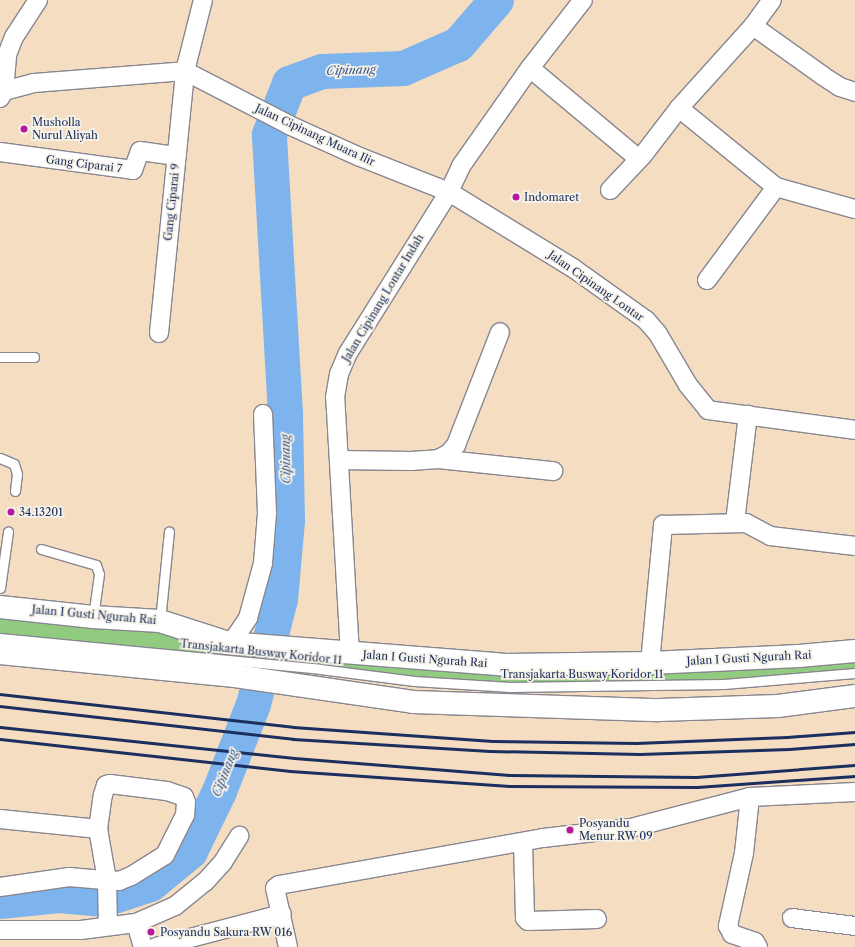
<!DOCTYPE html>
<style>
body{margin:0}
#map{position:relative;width:855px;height:947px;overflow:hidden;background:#f4ddc1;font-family:"Libre Caslon Text",serif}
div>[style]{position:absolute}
.green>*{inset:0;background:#90cb7f}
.river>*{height:35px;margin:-17.5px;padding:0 17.5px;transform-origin:17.5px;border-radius:17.5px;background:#7eb4ed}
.roads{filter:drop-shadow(1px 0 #888690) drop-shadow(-1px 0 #888690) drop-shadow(0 1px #888690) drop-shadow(0 -1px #888690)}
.service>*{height:9px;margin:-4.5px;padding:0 4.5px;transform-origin:4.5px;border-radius:4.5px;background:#fff}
.minor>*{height:18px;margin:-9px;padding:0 9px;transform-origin:9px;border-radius:9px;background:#fff}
.primary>*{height:22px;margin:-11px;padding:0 11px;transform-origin:11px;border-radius:11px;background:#fff}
.rail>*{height:3px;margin:-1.5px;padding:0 1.5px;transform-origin:1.5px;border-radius:1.5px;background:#1b2f5e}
.dots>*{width:11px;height:11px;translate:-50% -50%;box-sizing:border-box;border:2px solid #f7f3e8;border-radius:50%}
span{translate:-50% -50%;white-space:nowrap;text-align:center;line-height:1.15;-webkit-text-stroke:3.5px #f7f3e8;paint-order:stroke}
.poi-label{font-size:11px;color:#1b2f5e}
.left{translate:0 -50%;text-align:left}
.street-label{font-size:11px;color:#1b2f5e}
.water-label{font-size:12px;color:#395789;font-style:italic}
</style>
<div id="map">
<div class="green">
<i style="clip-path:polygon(0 607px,228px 643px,506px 665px,855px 651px,855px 673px,724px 684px,510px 687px,0 638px)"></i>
</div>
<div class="river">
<i style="left:0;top:901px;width:58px;rotate:-5.9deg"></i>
<i style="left:58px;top:895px;width:46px;rotate:5deg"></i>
<i style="left:104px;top:899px;width:48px;rotate:-18.1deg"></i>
<i style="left:150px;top:884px;width:52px;rotate:-39.5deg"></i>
<i style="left:190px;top:851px;width:67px;rotate:-64.2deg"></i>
<i style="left:219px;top:791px;width:93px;rotate:-68.7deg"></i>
<i style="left:253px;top:704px;width:108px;rotate:-75.6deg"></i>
<i style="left:280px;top:599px;width:79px;rotate:-84.9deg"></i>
<i style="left:287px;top:520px;width:106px;rotate:-91.1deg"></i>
<i style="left:285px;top:414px;width:280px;rotate:-93.3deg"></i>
<i style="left:269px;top:134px;width:55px;rotate:-68.6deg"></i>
<i style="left:289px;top:83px;width:35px;rotate:-20deg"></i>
<i style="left:322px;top:71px;width:81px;rotate:-2.1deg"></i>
<i style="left:403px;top:68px;width:60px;rotate:-23.6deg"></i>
<i style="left:458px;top:44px;width:58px;rotate:-49.2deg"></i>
</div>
<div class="roads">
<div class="service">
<i style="left:0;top:357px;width:34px"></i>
<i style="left:0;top:458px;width:15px;rotate:23deg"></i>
<i style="left:14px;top:464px;width:10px;rotate:73deg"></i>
<i style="left:17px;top:474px;width:17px;rotate:97deg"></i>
<i style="left:41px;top:549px;width:57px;rotate:16.2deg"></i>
<i style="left:96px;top:565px;width:9px;rotate:72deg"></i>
<i style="left:99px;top:574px;width:43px;rotate:97.9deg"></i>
<i style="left:0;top:588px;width:57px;rotate:-81.9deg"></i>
<i style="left:160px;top:621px;width:90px;rotate:-84.3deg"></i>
<i style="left:0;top:638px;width:321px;rotate:5.5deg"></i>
<i style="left:320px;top:669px;width:95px;rotate:7.3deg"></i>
<i style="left:414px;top:681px;width:96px;rotate:3.6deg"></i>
<i style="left:510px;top:687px;width:214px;rotate:-0.8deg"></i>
<i style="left:724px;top:684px;width:131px;rotate:-4.8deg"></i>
</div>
<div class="minor">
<i style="left:753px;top:26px;width:86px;rotate:35.5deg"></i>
<i style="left:823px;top:76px;width:20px;rotate:33deg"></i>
<i style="left:840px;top:87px;width:16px;rotate:18deg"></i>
<i style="left:530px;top:68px;width:142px;rotate:39.9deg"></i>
<i style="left:4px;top:91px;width:36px;rotate:-85deg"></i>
<i style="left:7px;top:55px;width:19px;rotate:-69deg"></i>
<i style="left:14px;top:37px;width:44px;rotate:-57deg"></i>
<i style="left:0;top:98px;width:8px;rotate:-60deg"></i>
<i style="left:4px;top:91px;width:31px;rotate:-15deg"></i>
<i style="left:34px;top:83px;width:151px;rotate:-4.5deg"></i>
<i style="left:185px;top:71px;width:117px;rotate:27.4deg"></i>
<i style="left:289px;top:125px;width:78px;rotate:24.3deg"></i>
<i style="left:360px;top:157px;width:96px;rotate:21.5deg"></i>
<i style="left:449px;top:192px;width:145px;rotate:31.5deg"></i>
<i style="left:573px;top:268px;width:90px;rotate:35.5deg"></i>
<i style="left:646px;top:320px;width:18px;rotate:49deg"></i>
<i style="left:658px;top:334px;width:59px;rotate:59.5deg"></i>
<i style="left:688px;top:385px;width:32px;rotate:51deg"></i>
<i style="left:708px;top:410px;width:148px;rotate:7.7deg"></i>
<i style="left:679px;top:108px;width:125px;rotate:39.2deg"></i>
<i style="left:776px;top:187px;width:82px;rotate:15.6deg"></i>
<i style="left:0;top:152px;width:134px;rotate:7.7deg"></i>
<i style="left:133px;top:170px;width:20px;rotate:-70deg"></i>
<i style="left:140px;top:151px;width:37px;rotate:8deg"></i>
<i style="left:610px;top:190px;width:48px;rotate:-46.7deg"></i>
<i style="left:643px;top:155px;width:59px;rotate:-52.5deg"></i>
<i style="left:679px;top:108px;width:110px;rotate:-47.9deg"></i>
<i style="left:753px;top:26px;width:32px;rotate:-54deg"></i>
<i style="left:707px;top:280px;width:116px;rotate:-53.4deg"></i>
<i style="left:159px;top:333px;width:263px;rotate:-84.3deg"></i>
<i style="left:185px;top:71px;width:73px;rotate:-75.8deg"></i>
<i style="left:438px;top:459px;width:116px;rotate:6deg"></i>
<i style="left:339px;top:460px;width:72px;rotate:0.8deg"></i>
<i style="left:411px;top:461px;width:27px;rotate:-4deg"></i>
<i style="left:438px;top:459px;width:11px;rotate:-27deg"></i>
<i style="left:448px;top:454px;width:12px;rotate:-48deg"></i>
<i style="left:456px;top:445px;width:121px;rotate:-68.7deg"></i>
<i style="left:735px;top:522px;width:108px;rotate:-83.1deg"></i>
<i style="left:228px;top:643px;width:11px;rotate:-41deg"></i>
<i style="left:236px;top:636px;width:22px;rotate:-56deg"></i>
<i style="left:248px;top:618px;width:57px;rotate:-74.7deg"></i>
<i style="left:263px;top:563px;width:50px;rotate:-85.4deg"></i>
<i style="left:267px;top:513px;width:99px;rotate:-92.3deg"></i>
<i style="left:350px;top:654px;width:257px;rotate:-93.3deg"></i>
<i style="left:335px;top:397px;width:23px;rotate:-80deg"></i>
<i style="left:339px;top:374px;width:23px;rotate:-67deg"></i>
<i style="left:348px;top:353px;width:190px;rotate:-57.9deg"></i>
<i style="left:449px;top:192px;width:29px;rotate:-65deg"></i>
<i style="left:461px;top:166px;width:120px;rotate:-54.9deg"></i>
<i style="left:530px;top:68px;width:86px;rotate:-52.1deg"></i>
<i style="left:650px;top:663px;width:139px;rotate:-84.6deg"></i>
<i style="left:663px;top:525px;width:83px;rotate:-1.4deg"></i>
<i style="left:746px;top:523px;width:27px;rotate:28deg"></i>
<i style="left:770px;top:536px;width:86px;rotate:6.7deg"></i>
<i style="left:110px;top:784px;width:57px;rotate:7deg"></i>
<i style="left:167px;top:791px;width:18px;rotate:19deg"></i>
<i style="left:184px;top:797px;width:5px;rotate:68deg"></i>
<i style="left:186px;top:802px;width:13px;rotate:94deg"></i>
<i style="left:185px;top:815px;width:45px;rotate:116.6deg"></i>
<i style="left:165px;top:855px;width:40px;rotate:148deg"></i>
<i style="left:131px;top:876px;width:13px;rotate:157deg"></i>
<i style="left:119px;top:881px;width:12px;rotate:-175deg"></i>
<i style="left:107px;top:880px;width:52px;rotate:-100deg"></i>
<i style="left:98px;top:829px;width:34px;rotate:-82deg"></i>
<i style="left:103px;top:795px;width:10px;rotate:-73deg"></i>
<i style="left:106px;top:785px;width:4px;rotate:-14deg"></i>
<i style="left:750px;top:797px;width:56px;rotate:96.1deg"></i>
<i style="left:744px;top:853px;width:75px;rotate:102.4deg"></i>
<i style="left:728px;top:926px;width:9px;rotate:63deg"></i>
<i style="left:732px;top:934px;width:24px;rotate:19deg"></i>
<i style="left:755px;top:942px;width:6px;rotate:59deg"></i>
<i style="left:0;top:819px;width:99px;rotate:5.8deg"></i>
<i style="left:523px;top:842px;width:76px;rotate:88.5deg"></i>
<i style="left:525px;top:918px;width:4px;rotate:45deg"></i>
<i style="left:528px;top:921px;width:69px;rotate:-1.7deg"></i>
<i style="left:0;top:887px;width:70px;rotate:-8.2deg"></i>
<i style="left:69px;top:877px;width:38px;rotate:5deg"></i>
<i style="left:107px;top:880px;width:46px;rotate:88.8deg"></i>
<i style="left:792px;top:918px;width:64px;rotate:7.2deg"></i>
<i style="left:136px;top:923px;width:43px;rotate:-23.6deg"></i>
<i style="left:175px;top:906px;width:38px;rotate:-39deg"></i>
<i style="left:205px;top:882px;width:27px;rotate:-48deg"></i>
<i style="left:223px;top:862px;width:31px;rotate:-58deg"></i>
<i style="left:0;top:930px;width:81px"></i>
<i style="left:81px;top:930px;width:55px;rotate:-7.3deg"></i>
<i style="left:136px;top:923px;width:25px;rotate:74deg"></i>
<i style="left:156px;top:947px;width:130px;rotate:-14.7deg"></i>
<i style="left:288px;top:947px;width:60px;rotate:-102.4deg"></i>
<i style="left:275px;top:888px;width:5px;rotate:-37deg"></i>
<i style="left:279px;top:885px;width:268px;rotate:-10.1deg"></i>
<i style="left:543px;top:838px;width:89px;rotate:-6.5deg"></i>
<i style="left:631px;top:828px;width:123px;rotate:-14.6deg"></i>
<i style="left:750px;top:797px;width:105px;rotate:-2.7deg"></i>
</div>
<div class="primary">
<i style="left:0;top:607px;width:94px;rotate:6.1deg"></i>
<i style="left:93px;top:617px;width:67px;rotate:3.4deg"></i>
<i style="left:160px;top:621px;width:71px;rotate:17.9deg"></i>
<i style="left:228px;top:643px;width:279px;rotate:4.5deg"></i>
<i style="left:506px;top:665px;width:144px;rotate:-0.8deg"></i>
<i style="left:650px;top:663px;width:149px;rotate:-2.7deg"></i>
<i style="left:799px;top:656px;width:56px;rotate:-5.1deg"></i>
<i style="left:0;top:653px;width:236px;rotate:5.6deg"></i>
<i style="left:235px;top:676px;width:180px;rotate:8.3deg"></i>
<i style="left:413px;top:702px;width:246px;rotate:1.9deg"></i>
<i style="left:659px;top:710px;width:119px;rotate:-1.9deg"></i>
<i style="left:778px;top:706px;width:78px;rotate:-7.4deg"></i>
</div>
</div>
<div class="rail">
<i style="left:0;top:694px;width:295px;rotate:6.4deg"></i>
<i style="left:293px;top:727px;width:200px;rotate:4deg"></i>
<i style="left:493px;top:741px;width:143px;rotate:0.8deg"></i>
<i style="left:636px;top:743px;width:151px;rotate:-2.3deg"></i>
<i style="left:787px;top:737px;width:68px;rotate:-4.2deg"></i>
<i style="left:0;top:706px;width:295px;rotate:6.4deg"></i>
<i style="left:293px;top:739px;width:197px;rotate:3.5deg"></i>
<i style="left:490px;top:751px;width:150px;rotate:1.1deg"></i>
<i style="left:640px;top:754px;width:149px;rotate:-1.9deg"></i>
<i style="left:789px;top:749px;width:66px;rotate:-4.3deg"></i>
<i style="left:0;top:727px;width:296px;rotate:6deg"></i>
<i style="left:294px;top:758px;width:216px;rotate:4.5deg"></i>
<i style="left:509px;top:775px;width:187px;rotate:0.6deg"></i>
<i style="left:696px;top:777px;width:159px;rotate:-4.3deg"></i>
<i style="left:0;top:739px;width:292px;rotate:6.3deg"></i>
<i style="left:290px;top:771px;width:220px;rotate:3.9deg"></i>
<i style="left:509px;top:786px;width:188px;rotate:0.3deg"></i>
<i style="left:697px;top:787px;width:158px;rotate:-4deg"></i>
</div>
<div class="dots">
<i style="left:24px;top:129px;background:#b5179e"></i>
<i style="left:516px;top:197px;background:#b5179e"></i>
<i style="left:11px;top:512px;background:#b5179e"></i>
<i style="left:570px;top:830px;background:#b5179e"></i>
<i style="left:151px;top:932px;background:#b5179e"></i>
</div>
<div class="poi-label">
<span class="left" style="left:32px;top:129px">Musholla<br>Nurul Aliyah</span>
<span class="left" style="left:524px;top:197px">Indomaret</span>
<span class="left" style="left:19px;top:512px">34.13201</span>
<span class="left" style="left:579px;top:830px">Posyandu<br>Menur RW 09</span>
<span class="left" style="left:160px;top:932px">Posyandu Sakura RW 016</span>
</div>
<div class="street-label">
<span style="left:315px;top:135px;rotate:25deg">Jalan Cipinang Muara Ilir</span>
<span style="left:84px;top:164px;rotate:7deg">Gang Ciparai 7</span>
<span style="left:172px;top:202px;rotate:-84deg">Gang Ciparai 9</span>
<span style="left:596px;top:286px;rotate:35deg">Jalan Cipinang Lontar</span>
<span style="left:383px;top:298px;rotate:-59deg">Jalan Cipinang Lontar Indah</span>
<span style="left:94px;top:615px;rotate:5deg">Jalan I Gusti Ngurah Rai</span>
<span style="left:261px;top:652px;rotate:6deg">Transjakarta Busway Koridor 11</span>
<span style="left:749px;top:658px;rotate:-3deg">Jalan I Gusti Ngurah Rai</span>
<span style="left:425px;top:659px;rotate:4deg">Jalan I Gusti Ngurah Rai</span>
<span style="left:582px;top:674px">Transjakarta Busway Koridor 11</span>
</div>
<div class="water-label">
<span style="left:351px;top:70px;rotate:-2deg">Cipinang</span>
<span style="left:286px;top:459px;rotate:-91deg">Cipinang</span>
<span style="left:225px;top:773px;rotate:-68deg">Cipinang</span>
</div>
</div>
